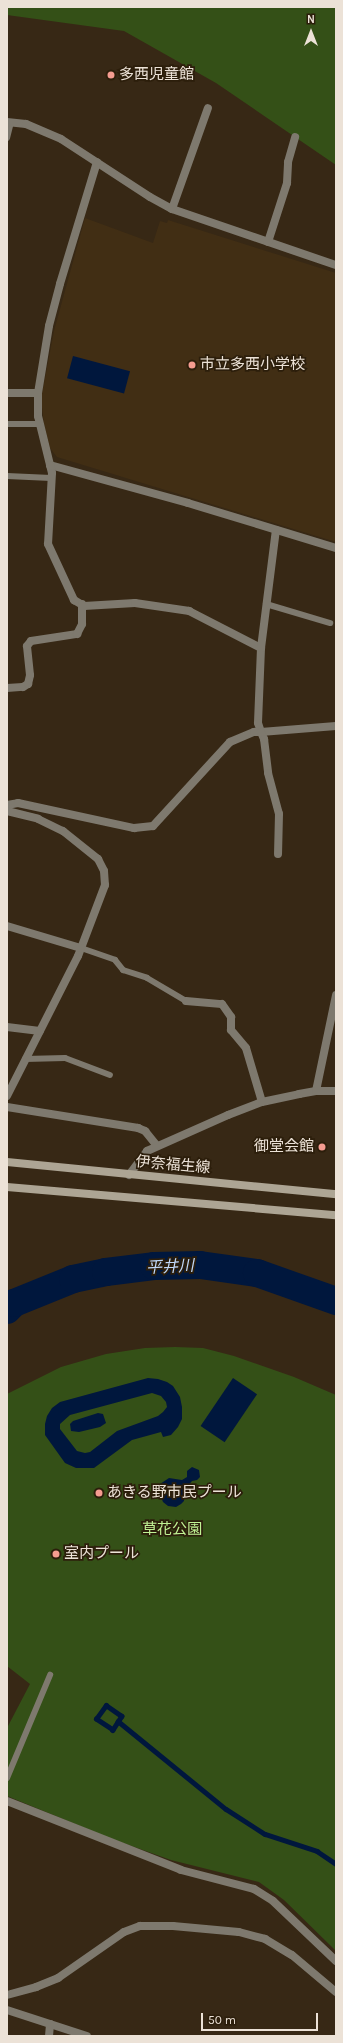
<!DOCTYPE html>
<meta charset="utf-8">
<style>
body{margin:0}
#map{position:relative;width:343px;height:2043px;overflow:hidden;background:#372815;font-family:Karla,"Noto Sans JP",sans-serif}
div>[style]{position:absolute}
.built>*{inset:0;background:#412e14}
.green>*{inset:0;background:#345017}
.water>*{inset:0;background:#00173d;transform-origin:0 0}
.stream>*{height:4.5px;margin:-2.25px;padding:0 2.25px;transform-origin:2.25px;border-radius:2.25px;background:#00173d}
.river>*{height:28px;margin:-14px;padding:0 14px;transform-origin:14px;border-radius:14px;background:#00173d}
.service>*{height:6px;margin:-3px;padding:0 3px;transform-origin:3px;border-radius:3px;background:#7e796e}
.minor>*{height:8px;margin:-4px;padding:0 4px;transform-origin:4px;border-radius:4px;background:#7e796e}
.tertiary>*{height:8px;margin:-4px;padding:0 4px;transform-origin:4px;border-radius:4px;background:#7e796e}
.secondary>*{height:8px;margin:-4px;padding:0 4px;transform-origin:4px;border-radius:4px;background:#ada594}
.dots>*{width:11px;height:11px;translate:-50% -50%;box-sizing:border-box;border:2px solid #2c1e0b;border-radius:50%}
span{translate:-50% -50%;white-space:nowrap;text-align:center;line-height:1.15;-webkit-text-stroke:3.5px #2c1e0b;paint-order:stroke}
.poi-label{font-size:15px;color:#ece2d7}
.left{translate:0 -50%;text-align:left}
.right{translate:-100% -50%;text-align:right}
.street-label{font-size:15px;color:#ece2d7}
.park-label{font-size:15px;color:#c0f294}
.water-label{font-size:16px;color:#c0d8f9;font-style:italic}
.frame{position:absolute;inset:0;border:8px solid #ece2d7;pointer-events:none}
.north{position:absolute;left:291px;top:12px;width:40px;height:40px;-webkit-text-stroke:3px #2c1e0b;paint-order:stroke;rotate:0deg;font-size:11px;font-weight:700;line-height:16px;text-align:center;color:#ece2d7}
.north::after{content:'';display:block;margin:auto;width:14px;height:18px;background:#ece2d7;clip-path:polygon(50% 0,100% 100%,50% 72%,0 100%)}
.scale{position:absolute;left:201px;top:2013px;width:117px;height:18px;box-sizing:border-box;border:2px solid #ece2d7;border-top:0;padding-left:5px;font-size:12px;line-height:14px;white-space:nowrap;color:#ece2d7;-webkit-text-stroke:3px #2c1e0b;paint-order:stroke}
</style>
<div id="map">
<div class="built">
<i style="clip-path:polygon(85px 218px,153px 243px,160px 221px,167px 223px,168px 220px,336px 273px,336px 542px,57px 457px,50px 448px,44px 424px,41px 399px,54px 331px)"></i>
</div>
<div class="green">
<i style="clip-path:polygon(7px 7px,336px 7px,336px 165px,216px 83px,124px 31px,7px 15px)"></i>
<i style="clip-path:polygon(175px 1347px,203px 1348px,234px 1356px,294px 1377px,336px 1395px,336px 1951px,284px 1900px,259px 1882px,171px 1860px,112px 1839px,7px 1796px,7px 1728px,30px 1684px,7px 1666px,7px 1394px,61px 1367px,106px 1354px,145px 1348px)"></i>
</div>
<div class="water">
<i style="left:73px;top:356px;width:59px;height:23px;rotate:15deg"></i>
<i style="clip-path:polygon(evenodd,148px 1378px,158px 1379px,167px 1382px,173px 1386px,180px 1397px,182px 1407px,182px 1419px,178px 1427px,171px 1435px,163px 1437px,161px 1432px,132px 1440px,94px 1468px,76px 1468px,65px 1463px,45px 1435px,45px 1424px,47px 1416px,52px 1408px,60px 1402px,148px 1378px,152px 1393px,161px 1396px,166px 1402px,167px 1407px,163px 1412px,158px 1416px,117px 1431px,90px 1452px,85px 1453px,77px 1451px,60px 1429px,60px 1424px,70px 1415px,152px 1393px)"></i>
<i style="left:233px;top:1378px;width:29px;height:58px;rotate:34deg"></i>
<i style="clip-path:polygon(98px 1413px,103px 1414px,106px 1423px,100px 1427px,79px 1432px,71px 1431px,70px 1424px,73px 1421px)"></i>
<i style="clip-path:polygon(192px 1467px,199px 1470px,200px 1477px,197px 1480px,192px 1481px,185px 1489px,184px 1501px,181px 1504px,176px 1507px,168px 1506px,163px 1502px,161px 1497px,164px 1487px,160px 1484px,169px 1478px,182px 1480px,187px 1477px,187px 1471px)"></i>
</div>
<div class="stream">
<i style="left:106px;top:1705px;width:19px;rotate:35deg"></i>
<i style="left:122px;top:1716px;width:17px;rotate:123deg"></i>
<i style="left:113px;top:1730px;width:20px;rotate:-147deg"></i>
<i style="left:96px;top:1719px;width:17px;rotate:-54deg"></i>
<i style="left:118px;top:1721px;width:139px;rotate:39.2deg"></i>
<i style="left:226px;top:1809px;width:46px;rotate:32.7deg"></i>
<i style="left:265px;top:1834px;width:55px;rotate:18.1deg"></i>
<i style="left:317px;top:1851px;width:23px;rotate:34deg"></i>
</div>
<div class="river">
<i style="left:7px;top:1310px;width:10px;rotate:-45deg"></i>
<i style="left:14px;top:1303px;width:64px;rotate:-22.1deg"></i>
<i style="left:73px;top:1279px;width:34px;rotate:-12deg"></i>
<i style="left:106px;top:1272px;width:48px;rotate:-7.1deg"></i>
<i style="left:154px;top:1266px;width:46px;rotate:-1.2deg"></i>
<i style="left:200px;top:1265px;width:58px;rotate:8deg"></i>
<i style="left:257px;top:1273px;width:84px;rotate:19.5deg"></i>
</div>
<div class="service">
<i style="left:7px;top:138px;width:16px;rotate:-76deg"></i>
<i style="left:7px;top:424px;width:33px"></i>
<i style="left:7px;top:476px;width:44px;rotate:2.6deg"></i>
<i style="left:266px;top:604px;width:67px;rotate:16.5deg"></i>
<i style="left:81px;top:948px;width:36px;rotate:19deg"></i>
<i style="left:115px;top:960px;width:13px;rotate:51deg"></i>
<i style="left:123px;top:970px;width:25px;rotate:18deg"></i>
<i style="left:147px;top:978px;width:45px;rotate:30.5deg"></i>
<i style="left:25px;top:1059px;width:40px;rotate:-1.4deg"></i>
<i style="left:65px;top:1058px;width:48px;rotate:20.7deg"></i>
<i style="left:7px;top:1778px;width:112px;rotate:-67.3deg"></i>
</div>
<div class="minor">
<i style="left:7px;top:122px;width:19px;rotate:6deg"></i>
<i style="left:26px;top:124px;width:38px;rotate:23deg"></i>
<i style="left:61px;top:139px;width:106px;rotate:33.1deg"></i>
<i style="left:150px;top:197px;width:25px;rotate:29deg"></i>
<i style="left:172px;top:209px;width:173px;rotate:18.9deg"></i>
<i style="left:97px;top:162px;width:127px;rotate:106.9deg"></i>
<i style="left:60px;top:284px;width:43px;rotate:104.7deg"></i>
<i style="left:49px;top:326px;width:68px;rotate:99.3deg"></i>
<i style="left:38px;top:393px;width:23px;rotate:90deg"></i>
<i style="left:38px;top:416px;width:50px;rotate:76.2deg"></i>
<i style="left:50px;top:465px;width:143px;rotate:15.4deg"></i>
<i style="left:188px;top:503px;width:155px;rotate:16.9deg"></i>
<i style="left:172px;top:209px;width:107px;rotate:-70.4deg"></i>
<i style="left:268px;top:242px;width:62px;rotate:-72.1deg"></i>
<i style="left:287px;top:183px;width:21px;rotate:-87deg"></i>
<i style="left:288px;top:162px;width:26px;rotate:-74deg"></i>
<i style="left:7px;top:393px;width:31px"></i>
<i style="left:50px;top:465px;width:8px;rotate:76deg"></i>
<i style="left:52px;top:473px;width:71px;rotate:93.2deg"></i>
<i style="left:48px;top:544px;width:62px;rotate:65.1deg"></i>
<i style="left:74px;top:600px;width:12px;rotate:31deg"></i>
<i style="left:84px;top:606px;width:51px;rotate:-3.4deg"></i>
<i style="left:135px;top:603px;width:55px;rotate:8.4deg"></i>
<i style="left:189px;top:611px;width:81px;rotate:27.2deg"></i>
<i style="left:261px;top:648px;width:75px;rotate:92.3deg"></i>
<i style="left:258px;top:723px;width:9px;rotate:72deg"></i>
<i style="left:261px;top:732px;width:75px;rotate:-4.6deg"></i>
<i style="left:261px;top:648px;width:119px;rotate:-82.8deg"></i>
<i style="left:7px;top:688px;width:16px;rotate:-4deg"></i>
<i style="left:23px;top:687px;width:6px;rotate:-31deg"></i>
<i style="left:28px;top:684px;width:9px;rotate:-77deg"></i>
<i style="left:30px;top:675px;width:29px;rotate:-96deg"></i>
<i style="left:27px;top:646px;width:6px;rotate:-51deg"></i>
<i style="left:31px;top:641px;width:47px;rotate:-8.7deg"></i>
<i style="left:77px;top:634px;width:11px;rotate:-63deg"></i>
<i style="left:82px;top:624px;width:20px;rotate:-90deg"></i>
<i style="left:7px;top:805px;width:11px;rotate:-10deg"></i>
<i style="left:18px;top:803px;width:119px;rotate:12.2deg"></i>
<i style="left:134px;top:828px;width:19px;rotate:-6deg"></i>
<i style="left:153px;top:826px;width:114px;rotate:-47.5deg"></i>
<i style="left:230px;top:742px;width:26px;rotate:-23deg"></i>
<i style="left:254px;top:732px;width:7px"></i>
<i style="left:261px;top:732px;width:8px;rotate:67deg"></i>
<i style="left:264px;top:739px;width:34px;rotate:83deg"></i>
<i style="left:268px;top:773px;width:42px;rotate:75deg"></i>
<i style="left:279px;top:814px;width:40px;rotate:91.4deg"></i>
<i style="left:7px;top:811px;width:32px;rotate:14deg"></i>
<i style="left:38px;top:819px;width:28px;rotate:26deg"></i>
<i style="left:63px;top:831px;width:45px;rotate:38.7deg"></i>
<i style="left:98px;top:859px;width:13px;rotate:63deg"></i>
<i style="left:104px;top:871px;width:14px;rotate:86deg"></i>
<i style="left:105px;top:885px;width:76px;rotate:110.8deg"></i>
<i style="left:78px;top:956px;width:157px;rotate:116.9deg"></i>
<i style="left:7px;top:926px;width:77px;rotate:16.6deg"></i>
<i style="left:186px;top:1001px;width:36px;rotate:5deg"></i>
<i style="left:222px;top:1004px;width:16px;rotate:55deg"></i>
<i style="left:231px;top:1017px;width:13px;rotate:90deg"></i>
<i style="left:231px;top:1030px;width:23px;rotate:50deg"></i>
<i style="left:246px;top:1048px;width:56px;rotate:73.5deg"></i>
<i style="left:7px;top:1027px;width:33px;rotate:7deg"></i>
<i style="left:316px;top:1091px;width:98px;rotate:-78.2deg"></i>
<i style="left:7px;top:1107px;width:133px;rotate:9.1deg"></i>
<i style="left:138px;top:1128px;width:8px;rotate:23deg"></i>
<i style="left:145px;top:1131px;width:19px;rotate:51deg"></i>
<i style="left:7px;top:1801px;width:187px;rotate:21.6deg"></i>
<i style="left:181px;top:1870px;width:75px;rotate:14.6deg"></i>
<i style="left:254px;top:1889px;width:22px;rotate:32deg"></i>
<i style="left:273px;top:1901px;width:87px;rotate:43.6deg"></i>
<i style="left:7px;top:1995px;width:30px;rotate:-15deg"></i>
<i style="left:36px;top:1987px;width:24px;rotate:-22deg"></i>
<i style="left:58px;top:1978px;width:80px;rotate:-34.9deg"></i>
<i style="left:124px;top:1932px;width:17px;rotate:-21deg"></i>
<i style="left:140px;top:1926px;width:33px"></i>
<i style="left:173px;top:1926px;width:66px;rotate:5.2deg"></i>
<i style="left:239px;top:1932px;width:27px;rotate:15deg"></i>
<i style="left:265px;top:1939px;width:31px;rotate:31deg"></i>
<i style="left:292px;top:1955px;width:57px;rotate:40.1deg"></i>
<i style="left:49px;top:2036px;width:12px;rotate:-85deg"></i>
</div>
<div class="tertiary">
<i style="left:129px;top:1175px;width:30px;rotate:-53deg"></i>
<i style="left:147px;top:1151px;width:89px;rotate:-24deg"></i>
<i style="left:228px;top:1115px;width:36px;rotate:-21deg"></i>
<i style="left:262px;top:1102px;width:38px;rotate:-12deg"></i>
<i style="left:299px;top:1094px;width:17px;rotate:-10deg"></i>
<i style="left:316px;top:1091px;width:20px"></i>
<i style="left:7px;top:2010px;width:84px;rotate:18deg"></i>
</div>
<div class="secondary">
<i style="left:7px;top:1162px;width:331px;rotate:5.6deg"></i>
<i style="left:7px;top:1187px;width:330px;rotate:4.9deg"></i>
</div>
<div class="dots">
<i style="left:111px;top:75px;background:#f59c90"></i>
<i style="left:192px;top:365px;background:#f59c90"></i>
<i style="left:322px;top:1147px;background:#f59c90"></i>
<i style="left:99px;top:1493px;background:#f59c90"></i>
<i style="left:56px;top:1554px;background:#f59c90"></i>
</div>
<div class="poi-label">
<span class="left" style="left:119px;top:75px">多西児童館</span>
<span class="left" style="left:200px;top:365px">市立多西小学校</span>
<span class="right" style="left:314px;top:1147px">御堂会館</span>
<span class="left" style="left:107px;top:1493px">あきる野市民プール</span>
<span class="left" style="left:64px;top:1554px">室内プール</span>
</div>
<div class="street-label">
<span style="left:173px;top:1165px;rotate:5deg">伊奈福生線</span>
</div>
<div class="park-label">
<span style="left:172px;top:1530px">草花公園</span>
</div>
<div class="water-label">
<span style="left:170px;top:1267px;rotate:-3deg">平井川</span>
</div>
<div class="frame"></div>
<div class="north">N</div>
<div class="scale">50 m</div>
</div>
